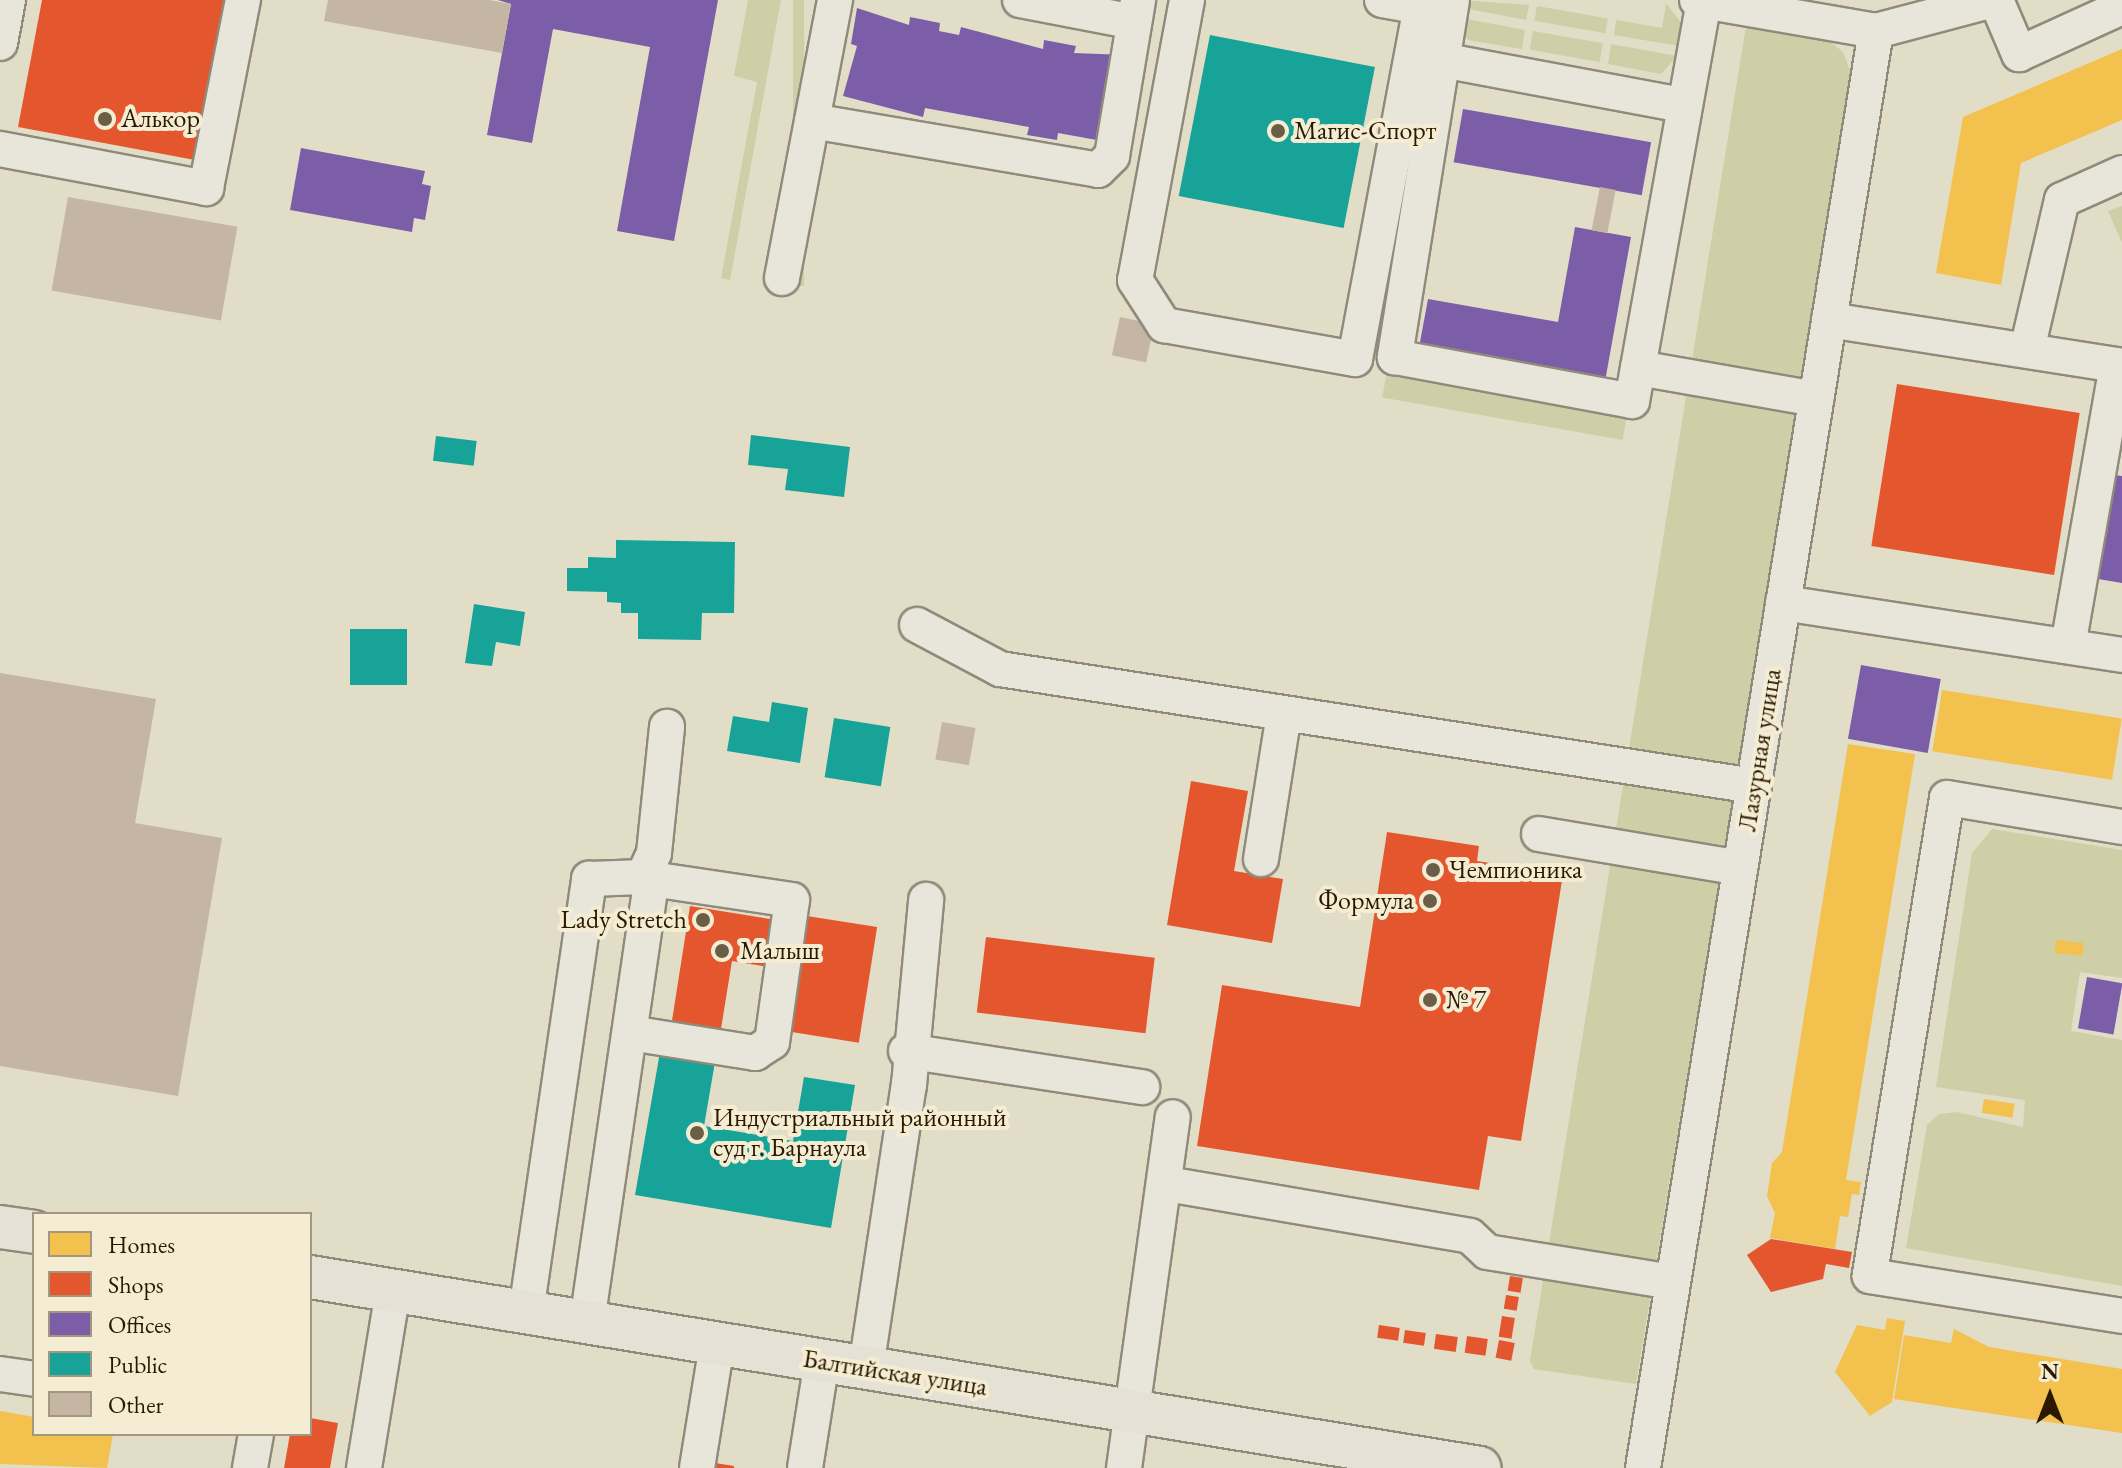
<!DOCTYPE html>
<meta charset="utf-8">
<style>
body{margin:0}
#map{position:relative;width:2122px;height:1468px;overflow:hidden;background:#e2ddc7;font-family:"EB Garamond",serif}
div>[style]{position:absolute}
.green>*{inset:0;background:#cecea7;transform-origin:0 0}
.homes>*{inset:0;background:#f2c14e;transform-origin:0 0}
.shops>*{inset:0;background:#e4572e;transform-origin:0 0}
.offices>*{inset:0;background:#7b5ea7;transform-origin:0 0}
.public>*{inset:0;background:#17a398;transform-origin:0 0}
.building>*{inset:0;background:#c5b6a4;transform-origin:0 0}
.roads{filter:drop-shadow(2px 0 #908a7b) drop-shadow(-2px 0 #908a7b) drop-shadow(0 2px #908a7b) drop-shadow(0 -2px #908a7b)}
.minor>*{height:34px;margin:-17px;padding:0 17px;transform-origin:17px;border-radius:17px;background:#e8e6db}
.major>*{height:42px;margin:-21px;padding:0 21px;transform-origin:21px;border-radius:21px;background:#e5e1d4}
.dots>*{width:22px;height:22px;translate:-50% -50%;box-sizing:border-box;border:4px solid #f4edd3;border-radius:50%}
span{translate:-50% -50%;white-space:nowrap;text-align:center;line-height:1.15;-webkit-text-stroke:8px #f4edd3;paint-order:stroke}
.poi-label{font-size:26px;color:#2a1900}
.left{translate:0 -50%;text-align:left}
.right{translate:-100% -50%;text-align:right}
.street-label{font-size:26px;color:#2a1900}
.legend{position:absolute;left:32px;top:1212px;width:280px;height:224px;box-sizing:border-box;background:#f4edd3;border:2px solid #a3987f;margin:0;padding:10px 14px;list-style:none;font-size:24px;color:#2a1900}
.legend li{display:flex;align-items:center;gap:16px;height:40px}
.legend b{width:40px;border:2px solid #a3987f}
.north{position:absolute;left:2010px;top:1356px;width:80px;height:80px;-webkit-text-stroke:6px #f4edd3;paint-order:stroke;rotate:0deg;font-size:22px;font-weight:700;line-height:32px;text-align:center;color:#2a1900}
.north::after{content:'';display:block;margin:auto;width:28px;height:36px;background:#2a1900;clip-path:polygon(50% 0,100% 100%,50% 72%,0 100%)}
</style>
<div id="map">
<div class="green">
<i style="clip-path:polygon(748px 0,781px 0,730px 280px,721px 278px,757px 82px,734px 76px)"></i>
<i style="left:793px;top:0;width:11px;height:286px"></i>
<i style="clip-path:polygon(1459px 0,1529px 5px,1526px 20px,1458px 7px)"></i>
<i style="clip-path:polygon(1666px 3px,1682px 24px,1679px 46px,1614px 35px,1616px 20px,1662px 28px)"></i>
<i style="left:1537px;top:6px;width:72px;height:15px;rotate:10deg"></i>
<i style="clip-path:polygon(1456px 17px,1525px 30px,1522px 49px,1468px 40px)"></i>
<i style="clip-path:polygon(1747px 20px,1819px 32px,1843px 52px,1852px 76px,1636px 1384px,1534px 1369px,1530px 1361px)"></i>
<i style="left:1533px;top:31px;width:71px;height:19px;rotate:10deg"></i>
<i style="clip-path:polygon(1611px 44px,1677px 56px,1661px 74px,1608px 64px)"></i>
<i style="clip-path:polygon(2122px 206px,2122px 243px,2108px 211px)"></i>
<i style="left:1387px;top:371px;width:244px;height:27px;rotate:10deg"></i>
<i style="clip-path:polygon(1992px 829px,2122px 850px,2122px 978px,2080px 972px,2071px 1031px,2122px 1040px,2122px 1286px,1906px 1248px,1927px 1125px,1939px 1114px,1957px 1112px,2023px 1127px,2025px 1100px,1936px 1087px,1972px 853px)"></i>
</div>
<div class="homes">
<i style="clip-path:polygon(2122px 49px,2122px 120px,2021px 163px,2001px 285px,1936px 273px,1963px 117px)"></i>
<i style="left:1942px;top:690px;width:182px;height:62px;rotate:9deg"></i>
<i style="clip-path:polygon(1848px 744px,1915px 754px,1846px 1180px,1861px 1182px,1859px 1195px,1852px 1194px,1848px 1217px,1840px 1216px,1835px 1249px,1770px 1238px,1775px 1213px,1767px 1196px,1772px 1163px,1782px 1152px)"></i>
<i style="left:2056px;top:940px;width:28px;height:13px;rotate:6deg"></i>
<i style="left:1984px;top:1099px;width:31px;height:14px;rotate:9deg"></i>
<i style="clip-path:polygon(1887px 1318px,1905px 1321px,1892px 1402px,1870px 1416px,1835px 1372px,1857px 1325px,1885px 1330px)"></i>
<i style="clip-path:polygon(1954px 1329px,1989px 1347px,2122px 1369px,2122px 1433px,1894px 1399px,1904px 1335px,1951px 1343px)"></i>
<i style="clip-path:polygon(0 1411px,34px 1417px,34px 1434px,113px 1434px,107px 1468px,0 1464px)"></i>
</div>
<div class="shops">
<i style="clip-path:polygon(42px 0,225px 0,195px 160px,18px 127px)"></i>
<i style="left:1897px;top:384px;width:185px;height:164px;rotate:9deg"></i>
<i style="clip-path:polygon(1191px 781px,1248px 791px,1234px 871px,1283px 879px,1272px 943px,1167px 925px)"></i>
<i style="clip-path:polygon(1387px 832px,1479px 846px,1477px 861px,1563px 874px,1521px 1141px,1488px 1136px,1479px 1190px,1197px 1146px,1222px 985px,1360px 1007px)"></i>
<i style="clip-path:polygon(690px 906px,782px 921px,774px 968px,732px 961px,720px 1035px,671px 1027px)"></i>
<i style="left:807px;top:916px;width:71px;height:117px;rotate:9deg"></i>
<i style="left:986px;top:937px;width:170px;height:76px;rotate:7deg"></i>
<i style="clip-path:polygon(1771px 1239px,1852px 1252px,1849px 1268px,1826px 1264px,1823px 1279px,1771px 1292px,1747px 1255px)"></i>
<i style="left:1510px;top:1276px;width:13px;height:15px;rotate:9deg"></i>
<i style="left:1506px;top:1295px;width:13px;height:14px;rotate:9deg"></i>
<i style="left:1502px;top:1316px;width:13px;height:21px;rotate:9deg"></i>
<i style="left:1379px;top:1325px;width:21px;height:13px;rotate:8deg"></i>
<i style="left:1405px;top:1330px;width:21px;height:13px;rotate:8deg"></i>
<i style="left:1436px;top:1334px;width:22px;height:15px;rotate:8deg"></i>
<i style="left:1467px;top:1336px;width:21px;height:17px;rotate:8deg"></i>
<i style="left:1499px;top:1340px;width:16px;height:18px;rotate:11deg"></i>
<i style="clip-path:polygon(310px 1418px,338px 1423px,330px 1468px,284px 1468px,290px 1434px,310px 1434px)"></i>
<i style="clip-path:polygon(709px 1462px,734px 1466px,734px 1468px,709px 1468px)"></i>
</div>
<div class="offices">
<i style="clip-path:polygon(498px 0,718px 0,674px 241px,617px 231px,650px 47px,553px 29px,532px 143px,487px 135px,511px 4px)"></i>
<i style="clip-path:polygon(857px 8px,909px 25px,910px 17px,940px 23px,939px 31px,959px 35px,961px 27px,1043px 49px,1044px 40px,1076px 46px,1074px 53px,1125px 55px,1108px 142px,1058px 133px,1057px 140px,1027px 135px,1029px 127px,925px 108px,923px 117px,843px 96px,857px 46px,851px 44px)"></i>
<i style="left:1463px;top:109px;width:191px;height:54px;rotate:10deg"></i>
<i style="clip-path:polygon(301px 148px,425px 171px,422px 184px,431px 186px,425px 220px,414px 218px,412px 232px,290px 210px)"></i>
<i style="clip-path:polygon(1575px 227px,1631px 237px,1604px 387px,1418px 353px,1428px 299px,1558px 322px)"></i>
<i style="clip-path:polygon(2114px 475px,2122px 476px,2122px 583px,2098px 579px)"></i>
<i style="left:1861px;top:665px;width:81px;height:75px;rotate:10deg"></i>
<i style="left:2087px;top:977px;width:36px;height:52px;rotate:10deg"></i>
</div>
<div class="public">
<i style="left:1210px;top:35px;width:168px;height:164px;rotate:11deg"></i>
<i style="clip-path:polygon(751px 435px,850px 447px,844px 497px,785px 490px,788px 469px,748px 465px)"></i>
<i style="left:436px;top:436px;width:41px;height:25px;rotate:7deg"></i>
<i style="clip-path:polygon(616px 540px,735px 542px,734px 613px,702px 613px,701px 640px,638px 639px,638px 613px,621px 613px,621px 603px,607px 602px,607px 592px,567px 591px,567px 568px,588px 568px,588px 557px,616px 558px)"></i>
<i style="clip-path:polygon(474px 604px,525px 612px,520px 646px,496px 642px,492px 666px,465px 663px)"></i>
<i style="left:350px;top:629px;width:57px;height:56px"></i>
<i style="clip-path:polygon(772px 702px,808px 708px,800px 763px,727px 751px,733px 716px,769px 722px)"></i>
<i style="left:834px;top:718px;width:57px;height:60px;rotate:9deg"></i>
<i style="clip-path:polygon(660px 1052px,715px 1062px,704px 1126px,793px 1141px,804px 1077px,855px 1085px,831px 1228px,635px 1195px)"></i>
</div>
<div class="building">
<i style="clip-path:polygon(328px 0,489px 0,511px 4px,502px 53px,324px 21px)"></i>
<i style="left:1600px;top:187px;width:16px;height:44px;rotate:11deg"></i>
<i style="left:68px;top:197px;width:172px;height:95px;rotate:10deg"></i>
<i style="left:1120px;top:317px;width:35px;height:39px;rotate:12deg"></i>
<i style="clip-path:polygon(0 673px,156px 699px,135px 823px,222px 838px,178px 1096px,0 1066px)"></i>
<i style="left:942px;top:722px;width:34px;height:38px;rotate:10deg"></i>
</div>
<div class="roads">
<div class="minor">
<i style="left:1020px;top:0;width:116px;rotate:10.9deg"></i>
<i style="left:1187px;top:0;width:285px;rotate:100.5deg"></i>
<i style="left:1135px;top:280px;width:54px;rotate:57.2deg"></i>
<i style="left:1164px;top:325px;width:194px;rotate:10.1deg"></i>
<i style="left:1355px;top:359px;width:365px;rotate:-79.4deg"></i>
<i style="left:1382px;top:0;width:40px;rotate:10deg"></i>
<i style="left:1452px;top:0;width:362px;rotate:99.1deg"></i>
<i style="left:1395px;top:357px;width:241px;rotate:10.5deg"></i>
<i style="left:1632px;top:401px;width:407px;rotate:-79.8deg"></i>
<i style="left:1697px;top:0;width:182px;rotate:9.8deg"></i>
<i style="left:1876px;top:31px;width:121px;rotate:-14.8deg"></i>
<i style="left:1996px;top:0;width:59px;rotate:66.9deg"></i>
<i style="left:2019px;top:54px;width:113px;rotate:-24.5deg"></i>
<i style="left:0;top:43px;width:44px;rotate:-79.5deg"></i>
<i style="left:1447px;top:61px;width:239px;rotate:10.6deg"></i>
<i style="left:812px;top:121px;width:290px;rotate:9.7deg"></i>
<i style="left:1098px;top:170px;width:20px;rotate:-45deg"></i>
<i style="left:1112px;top:156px;width:158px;rotate:-80.5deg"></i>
<i style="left:0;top:149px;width:210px;rotate:10.7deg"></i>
<i style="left:206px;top:188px;width:192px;rotate:-78.9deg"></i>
<i style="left:782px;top:278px;width:283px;rotate:-79.2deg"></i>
<i style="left:1829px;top:320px;width:297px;rotate:8.9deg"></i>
<i style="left:2027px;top:350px;width:154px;rotate:-76.9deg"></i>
<i style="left:2062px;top:200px;width:66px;rotate:-24.2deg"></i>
<i style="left:1638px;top:368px;width:181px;rotate:9.9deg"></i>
<i style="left:1783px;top:603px;width:343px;rotate:8.7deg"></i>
<i style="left:917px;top:625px;width:94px;rotate:27.9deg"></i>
<i style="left:1000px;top:669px;width:763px;rotate:8.82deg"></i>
<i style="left:2068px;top:646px;width:285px;rotate:-80.1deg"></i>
<i style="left:2122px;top:827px;width:177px;rotate:-170.6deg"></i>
<i style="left:1947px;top:798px;width:484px;rotate:99.2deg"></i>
<i style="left:1870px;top:1276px;width:255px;rotate:9deg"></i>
<i style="left:1539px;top:834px;width:204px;rotate:9.6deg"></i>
<i style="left:1261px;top:859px;width:147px;rotate:-81deg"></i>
<i style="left:630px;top:1033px;width:127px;rotate:9.1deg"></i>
<i style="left:755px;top:1053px;width:20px;rotate:-33deg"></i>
<i style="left:772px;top:1042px;width:143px;rotate:-82deg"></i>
<i style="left:792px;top:900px;width:142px;rotate:-171.5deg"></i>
<i style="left:906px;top:1051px;width:239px;rotate:8.7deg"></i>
<i style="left:1167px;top:1184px;width:307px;rotate:9.7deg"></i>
<i style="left:1470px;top:1236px;width:23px;rotate:43deg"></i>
<i style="left:1487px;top:1252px;width:188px;rotate:9.2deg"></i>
<i style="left:526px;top:1312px;width:438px;rotate:-81.7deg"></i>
<i style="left:589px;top:879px;width:54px;rotate:-2.1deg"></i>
<i style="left:643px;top:877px;width:26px;rotate:-65deg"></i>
<i style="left:654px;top:853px;width:127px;rotate:-84.1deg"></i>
<i style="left:587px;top:1322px;width:448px;rotate:-81.7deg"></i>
<i style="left:652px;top:879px;width:9px;rotate:-167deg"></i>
<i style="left:866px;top:1368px;width:286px;rotate:-81.4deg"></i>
<i style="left:909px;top:1085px;width:186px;rotate:-84.7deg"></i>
<i style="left:0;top:1374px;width:34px;rotate:8deg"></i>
<i style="left:250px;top:1468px;width:35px;rotate:-80deg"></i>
<i style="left:364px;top:1468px;width:179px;rotate:-80.7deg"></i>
<i style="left:697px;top:1468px;width:126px;rotate:-80.8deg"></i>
<i style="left:805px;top:1468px;width:108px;rotate:-81deg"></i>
<i style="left:1124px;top:1468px;width:354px;rotate:-82.1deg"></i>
<i style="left:1643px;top:1468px;width:1456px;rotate:-80.79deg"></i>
</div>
<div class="major">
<i style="left:0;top:1227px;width:34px;rotate:8deg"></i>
<i style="left:310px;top:1277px;width:1185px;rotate:9.27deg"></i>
</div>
</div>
<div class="dots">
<i style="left:105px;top:119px;background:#6a5e46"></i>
<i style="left:1278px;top:131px;background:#6a5e46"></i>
<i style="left:1433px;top:870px;background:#6a5e46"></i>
<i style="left:1430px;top:901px;background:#6a5e46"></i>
<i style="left:703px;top:920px;background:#6a5e46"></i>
<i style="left:722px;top:951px;background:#6a5e46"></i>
<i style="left:1430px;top:1000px;background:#6a5e46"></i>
<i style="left:697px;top:1133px;background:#6a5e46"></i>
</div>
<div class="poi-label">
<span class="left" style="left:121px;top:119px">Алькор</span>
<span class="left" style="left:1294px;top:131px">Магис-Спорт</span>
<span class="left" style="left:1449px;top:870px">Чемпионика</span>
<span class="right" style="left:1414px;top:901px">Формула</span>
<span class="right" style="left:687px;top:920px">Lady Stretch</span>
<span class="left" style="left:740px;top:951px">Малыш</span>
<span class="left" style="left:1446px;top:1000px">№ 7</span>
<span class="left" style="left:713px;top:1133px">Индустриальный районный<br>суд г. Барнаула</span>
</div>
<div class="street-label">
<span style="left:1760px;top:750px;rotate:-81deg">Лазурная улица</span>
<span style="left:895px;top:1373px;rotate:9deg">Балтийская улица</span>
</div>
<ul class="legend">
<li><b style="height:22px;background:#f2c14e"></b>Homes</li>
<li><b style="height:22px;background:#e4572e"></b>Shops</li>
<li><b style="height:22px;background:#7b5ea7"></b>Offices</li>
<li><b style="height:22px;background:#17a398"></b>Public</li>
<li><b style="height:22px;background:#c5b6a4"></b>Other</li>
</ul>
<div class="north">N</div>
</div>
